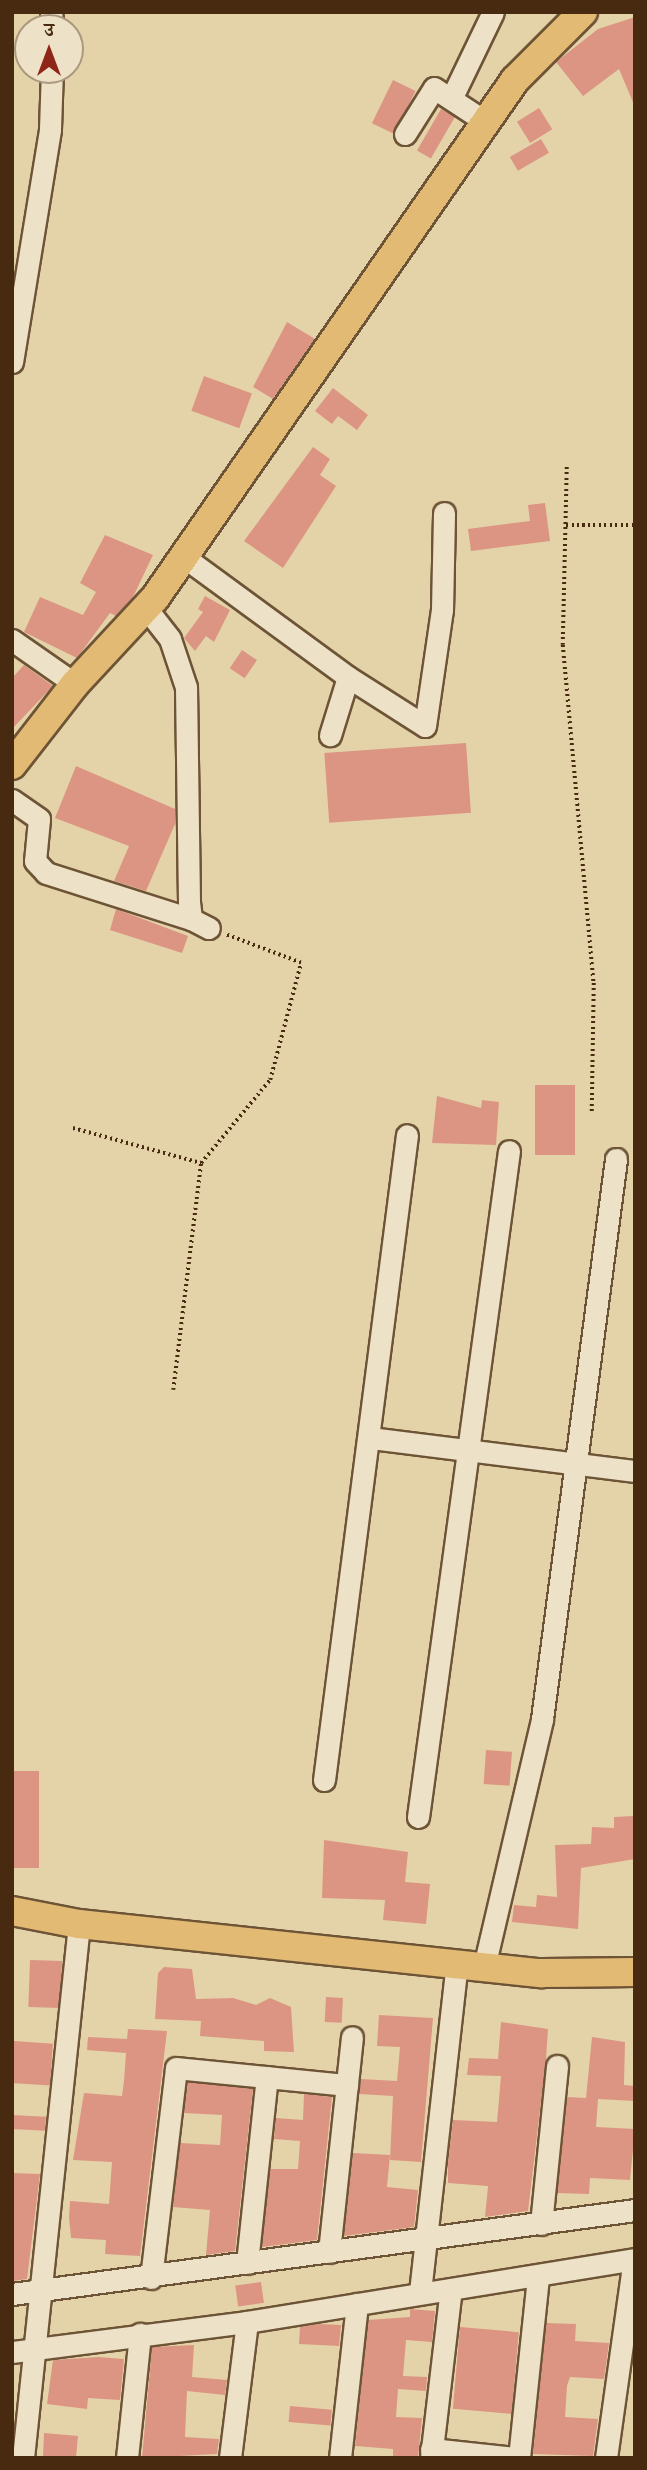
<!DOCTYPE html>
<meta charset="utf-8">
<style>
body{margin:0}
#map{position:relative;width:647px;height:2470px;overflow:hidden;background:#e4d3a9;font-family:"IM FELL Great Primer","Noto Serif Devanagari",serif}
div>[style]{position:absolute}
.building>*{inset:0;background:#dc9582;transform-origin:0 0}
.path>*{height:3.5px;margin-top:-1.75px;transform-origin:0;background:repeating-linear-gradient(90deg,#472a10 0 2px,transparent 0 5.5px)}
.roads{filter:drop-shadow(2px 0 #6e5436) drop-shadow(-2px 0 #6e5436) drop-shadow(0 2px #6e5436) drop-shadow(0 -2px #6e5436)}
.minor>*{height:21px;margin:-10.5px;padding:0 10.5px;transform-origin:10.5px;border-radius:10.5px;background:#ede2c7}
.major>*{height:28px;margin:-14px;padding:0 14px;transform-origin:14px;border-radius:14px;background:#e2ba74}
span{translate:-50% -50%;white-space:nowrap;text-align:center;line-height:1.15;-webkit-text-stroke:5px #ede2c7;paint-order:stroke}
.frame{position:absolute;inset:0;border:14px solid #472a10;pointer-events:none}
.north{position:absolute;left:14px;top:14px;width:70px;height:70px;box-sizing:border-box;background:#ede2c7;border:2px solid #ab987e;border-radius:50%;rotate:0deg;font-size:19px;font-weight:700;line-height:28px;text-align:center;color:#472a10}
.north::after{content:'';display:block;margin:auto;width:24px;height:32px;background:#8f2418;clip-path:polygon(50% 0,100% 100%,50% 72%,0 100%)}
</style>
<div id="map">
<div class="building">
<i style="clip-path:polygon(635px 17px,635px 107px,619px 69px,583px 96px,556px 62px,598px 29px)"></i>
<i style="left:393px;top:80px;width:25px;height:48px;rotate:26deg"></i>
<i style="left:539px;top:108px;width:25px;height:26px;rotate:58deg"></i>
<i style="left:441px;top:109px;width:16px;height:48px;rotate:30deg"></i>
<i style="left:541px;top:139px;width:16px;height:36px;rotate:60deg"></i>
<i style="clip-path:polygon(287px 322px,315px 339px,273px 399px,253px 387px)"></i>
<i style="left:204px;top:376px;width:51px;height:37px;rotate:20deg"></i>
<i style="clip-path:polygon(333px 388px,368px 415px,357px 430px,338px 416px,332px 424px,315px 411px)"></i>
<i style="clip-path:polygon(313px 447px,330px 459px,320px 475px,336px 486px,283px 568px,244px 541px)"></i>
<i style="clip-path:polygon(545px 503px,550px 541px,471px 551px,468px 529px,530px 521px,528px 505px)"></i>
<i style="clip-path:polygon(105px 535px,153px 555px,133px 597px,116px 616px,110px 613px,77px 658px,24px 632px,40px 597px,83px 615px,96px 592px,80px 583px)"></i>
<i style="clip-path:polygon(205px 596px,230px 610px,214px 642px,206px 636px,195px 651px,184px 638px,203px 612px,198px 609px)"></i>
<i style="left:242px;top:650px;width:18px;height:22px;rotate:34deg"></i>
<i style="clip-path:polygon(24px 665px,53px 686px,12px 729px,12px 678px)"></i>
<i style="left:466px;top:743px;width:70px;height:142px;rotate:86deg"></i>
<i style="clip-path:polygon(76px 766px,175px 809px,175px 824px,146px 891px,114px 881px,129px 846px,55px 818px)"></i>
<i style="clip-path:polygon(116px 909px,188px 936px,182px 953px,110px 930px)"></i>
<i style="left:535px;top:1085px;width:40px;height:70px"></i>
<i style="clip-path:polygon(437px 1096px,481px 1108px,482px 1100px,499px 1102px,496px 1145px,432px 1143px)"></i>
<i style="left:486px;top:1750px;width:26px;height:34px;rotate:4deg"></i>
<i style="left:12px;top:1771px;width:27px;height:97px"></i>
<i style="clip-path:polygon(633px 1816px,635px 1859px,581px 1868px,578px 1929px,512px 1922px,514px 1905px,536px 1907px,537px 1895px,557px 1897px,555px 1845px,591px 1844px,592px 1827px,614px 1828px,614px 1817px)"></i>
<i style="clip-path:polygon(324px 1840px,408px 1852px,405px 1882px,430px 1884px,426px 1924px,383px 1920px,385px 1900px,322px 1898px)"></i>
<i style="left:30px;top:1960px;width:32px;height:47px;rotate:2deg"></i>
<i style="clip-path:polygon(164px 1967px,192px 1969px,196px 1999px,233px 1998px,256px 2005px,270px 1998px,291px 2007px,294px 2052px,264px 2051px,264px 2041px,200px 2036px,201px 2021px,155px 2019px,158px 1973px)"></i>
<i style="left:326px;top:1997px;width:17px;height:25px;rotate:3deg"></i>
<i style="clip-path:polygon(379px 2015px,433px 2018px,421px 2162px,390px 2160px,393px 2096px,359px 2094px,361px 2079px,397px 2081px,400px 2047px,377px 2046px)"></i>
<i style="clip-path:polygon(501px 2022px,548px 2029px,546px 2059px,528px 2211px,485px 2217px,488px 2186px,448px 2183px,448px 2163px,453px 2120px,497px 2122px,501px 2076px,467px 2075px,469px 2058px,498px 2059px)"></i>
<i style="clip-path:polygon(128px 2029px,167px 2031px,140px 2256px,105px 2254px,106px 2240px,71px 2238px,69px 2217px,70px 2201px,109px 2204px,112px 2162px,73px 2160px,84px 2093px,122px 2096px,124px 2081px,126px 2053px,87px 2050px,88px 2037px,127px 2039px)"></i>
<i style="clip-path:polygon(592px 2037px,625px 2042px,624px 2085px,635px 2086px,635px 2101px,598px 2099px,596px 2127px,635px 2129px,630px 2180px,590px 2178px,589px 2194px,557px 2193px,567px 2097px,586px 2098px)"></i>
<i style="left:14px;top:2041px;width:39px;height:42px;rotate:4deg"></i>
<i style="clip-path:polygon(188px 2082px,253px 2089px,235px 2251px,206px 2255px,210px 2210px,173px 2207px,180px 2143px,220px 2145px,222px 2115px,184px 2113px)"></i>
<i style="clip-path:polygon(304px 2094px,332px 2097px,317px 2240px,262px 2247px,270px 2169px,298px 2169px,300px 2141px,274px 2139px,276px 2118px,303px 2120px)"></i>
<i style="left:12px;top:2115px;width:34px;height:14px;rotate:3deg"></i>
<i style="clip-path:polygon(353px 2153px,390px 2155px,387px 2187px,418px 2190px,414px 2227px,344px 2236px)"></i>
<i style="clip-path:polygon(12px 2173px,40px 2174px,27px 2279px,12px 2281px)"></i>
<i style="left:261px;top:2282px;width:21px;height:26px;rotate:82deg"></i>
<i style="clip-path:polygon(410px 2309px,435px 2311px,432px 2342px,406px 2340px,403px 2376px,427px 2377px,426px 2391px,398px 2389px,396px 2417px,422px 2418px,418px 2458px,393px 2458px,393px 2449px,355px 2446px,368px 2320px,410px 2317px)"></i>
<i style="clip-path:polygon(546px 2323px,576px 2324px,575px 2341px,609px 2343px,604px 2379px,570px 2377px,567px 2386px,565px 2417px,598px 2419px,593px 2456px,533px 2454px)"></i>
<i style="clip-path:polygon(318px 2324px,341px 2325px,339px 2346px,299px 2344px,300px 2327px)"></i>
<i style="left:460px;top:2327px;width:59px;height:82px;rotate:5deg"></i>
<i style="clip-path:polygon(194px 2345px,192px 2377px,227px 2380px,225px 2395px,187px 2391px,185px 2437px,219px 2439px,217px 2454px,142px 2458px,152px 2347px)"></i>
<i style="clip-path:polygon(98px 2357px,124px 2359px,120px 2400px,88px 2398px,87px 2409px,47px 2404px,53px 2360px)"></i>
<i style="left:290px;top:2406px;width:42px;height:16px;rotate:5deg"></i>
<i style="clip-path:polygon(44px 2433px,78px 2436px,76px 2458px,43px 2458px)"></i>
</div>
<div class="path">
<i style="left:567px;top:467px;width:178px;rotate:91.3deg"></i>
<i style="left:563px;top:645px;width:339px;rotate:84.8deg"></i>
<i style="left:594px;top:983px;width:131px;rotate:90.9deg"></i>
<i style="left:566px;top:525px;width:69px"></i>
<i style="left:73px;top:1128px;width:133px;rotate:15.3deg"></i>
<i style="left:173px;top:1390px;width:229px;rotate:-83deg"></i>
<i style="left:201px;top:1163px;width:108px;rotate:-50.3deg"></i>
<i style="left:270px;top:1080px;width:121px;rotate:-75.2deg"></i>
<i style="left:301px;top:963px;width:82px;rotate:-159.4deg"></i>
</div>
<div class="roads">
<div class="minor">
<i style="left:51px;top:12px;width:16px;rotate:83deg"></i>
<i style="left:453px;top:95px;width:92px;rotate:-64.3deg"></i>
<i style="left:405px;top:134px;width:54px;rotate:-57.8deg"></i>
<i style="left:434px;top:88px;width:62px;rotate:33.2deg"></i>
<i style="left:12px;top:362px;width:236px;rotate:-80.7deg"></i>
<i style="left:50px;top:129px;width:59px;rotate:-88.1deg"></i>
<i style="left:184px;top:557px;width:203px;rotate:36.2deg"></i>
<i style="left:348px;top:677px;width:61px;rotate:107.2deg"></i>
<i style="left:146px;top:608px;width:39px;rotate:52deg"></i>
<i style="left:170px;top:639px;width:51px;rotate:71.6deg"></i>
<i style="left:186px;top:687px;width:215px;rotate:89.2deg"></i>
<i style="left:189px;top:902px;width:17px;rotate:83deg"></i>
<i style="left:191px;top:919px;width:20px;rotate:27deg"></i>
<i style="left:12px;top:640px;width:77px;rotate:34.9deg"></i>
<i style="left:348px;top:677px;width:91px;rotate:32.5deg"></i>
<i style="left:425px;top:726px;width:117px;rotate:-81.7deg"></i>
<i style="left:442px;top:610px;width:97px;rotate:-88.8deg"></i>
<i style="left:12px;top:800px;width:33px;rotate:35deg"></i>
<i style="left:39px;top:819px;width:42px;rotate:95.4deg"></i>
<i style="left:35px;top:861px;width:16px;rotate:47deg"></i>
<i style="left:46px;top:873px;width:152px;rotate:17.6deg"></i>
<i style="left:370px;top:1438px;width:267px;rotate:7.1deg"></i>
<i style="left:324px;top:1780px;width:650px;rotate:-82.67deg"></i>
<i style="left:418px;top:1817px;width:672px;rotate:-82.22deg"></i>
<i style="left:484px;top:1967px;width:255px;rotate:-76.8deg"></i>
<i style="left:542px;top:1719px;width:565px;rotate:-82.47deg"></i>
<i style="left:541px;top:2224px;width:159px;rotate:-84.2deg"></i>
<i style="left:329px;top:2252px;width:216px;rotate:-83.9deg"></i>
<i style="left:247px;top:2263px;width:187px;rotate:-83.9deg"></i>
<i style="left:151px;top:2278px;width:211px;rotate:-83.2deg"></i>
<i style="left:176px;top:2068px;width:172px;rotate:5.7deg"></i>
<i style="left:420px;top:2292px;width:330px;rotate:-83.6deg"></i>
<i style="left:12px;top:2294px;width:629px;rotate:-7.68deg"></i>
<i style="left:12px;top:2352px;width:237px;rotate:-7.3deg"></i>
<i style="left:247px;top:2322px;width:393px;rotate:-9.2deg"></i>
<i style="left:431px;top:2449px;width:84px;rotate:6.1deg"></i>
<i style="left:23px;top:2458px;width:537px;rotate:-84.01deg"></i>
<i style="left:127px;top:2458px;width:125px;rotate:-84deg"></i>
<i style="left:230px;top:2458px;width:137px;rotate:-82.9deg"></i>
<i style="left:340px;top:2458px;width:155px;rotate:-83.7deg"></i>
<i style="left:431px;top:2458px;width:170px;rotate:-83.3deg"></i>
<i style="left:519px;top:2458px;width:183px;rotate:-84deg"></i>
<i style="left:606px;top:2458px;width:200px;rotate:-82deg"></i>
</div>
<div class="major">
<i style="left:12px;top:765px;width:103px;rotate:-52.1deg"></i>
<i style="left:75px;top:684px;width:117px;rotate:-47.1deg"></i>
<i style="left:155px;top:598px;width:631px;rotate:-55.2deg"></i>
<i style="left:515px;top:80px;width:96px;rotate:-45deg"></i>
<i style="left:12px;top:1911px;width:68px;rotate:11deg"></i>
<i style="left:79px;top:1924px;width:465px;rotate:6.1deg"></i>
<i style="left:541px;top:1973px;width:94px;rotate:-0.6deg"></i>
</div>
</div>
<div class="frame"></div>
<div class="north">उ</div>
</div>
